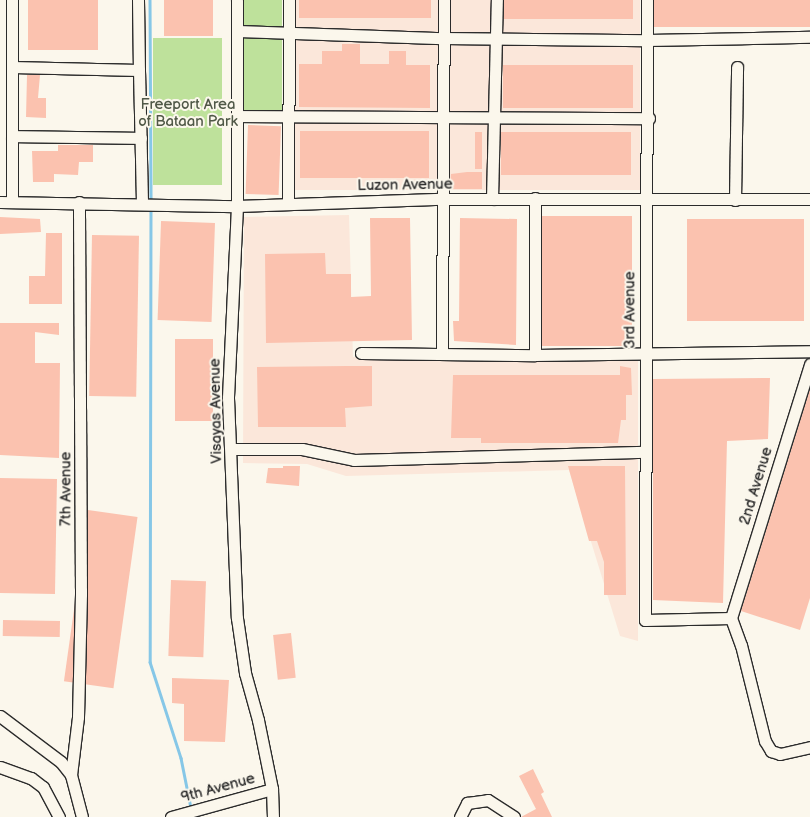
<!DOCTYPE html>
<style>
body{margin:0}
#map{position:relative;width:810px;height:817px;overflow:hidden;background:#fbf7ec;font-family:"Balsamiq Sans",sans-serif}
div>[style]{position:absolute}
.built>*{inset:0;background:#fbe7da;transform-origin:0 0}
.green>*{inset:0;background:#bee19b;transform-origin:0 0}
.stream>*{height:2.5px;margin:-1.25px;padding:0 1.25px;transform-origin:1.25px;border-radius:1.25px;background:#86c7e7}
.building>*{inset:0;background:#fbc2af;transform-origin:0 0}
.roads{filter:drop-shadow(1px 0 #2b2b2b) drop-shadow(-1px 0 #2b2b2b) drop-shadow(0 1px #2b2b2b) drop-shadow(0 -1px #2b2b2b)}
.minor>*{height:11px;margin:-5.5px;padding:0 5.5px;transform-origin:5.5px;border-radius:5.5px;background:#fbf7ec}
span{translate:-50% -50%;white-space:nowrap;text-align:center;line-height:1.15;-webkit-text-stroke:4px #fbf7ec;paint-order:stroke}
.park-label{font-size:15px;color:#505847}
.street-label{font-size:15px;color:#2b2b2b}
</style>
<div id="map">
<div class="built">
<i style="left:293px;top:0;width:347px;height:190px"></i>
<i style="clip-path:polygon(349px 215px,353px 357px,638px 356px,638px 641px,620px 636px,569px 470px,346px 476px,307px 464px,243px 463px,244px 217px)"></i>
</div>
<div class="green">
<i style="left:240px;top:0;width:42px;height:112px"></i>
<i style="left:222px;top:38px;width:147px;height:69px;rotate:90deg"></i>
</div>
<div class="stream">
<i style="left:150px;top:0;width:202px;rotate:89.7deg"></i>
<i style="left:151px;top:207px;width:455px;rotate:90.1deg"></i>
<i style="left:150px;top:662px;width:101px;rotate:72.1deg"></i>
<i style="left:181px;top:758px;width:51px;rotate:78.7deg"></i>
</div>
<div class="building">
<i style="left:28px;top:0;width:70px;height:50px"></i>
<i style="left:164px;top:0;width:49px;height:36px"></i>
<i style="left:299px;top:0;width:132px;height:18px"></i>
<i style="left:504px;top:0;width:129px;height:19px"></i>
<i style="left:654px;top:0;width:156px;height:27px"></i>
<i style="clip-path:polygon(342px 44px,360px 44px,360px 64px,389px 64px,389px 51px,406px 51px,406px 65px,430px 65px,430px 108px,299px 107px,299px 64px,322px 64px,322px 51px,342px 51px)"></i>
<i style="left:503px;top:65px;width:130px;height:43px"></i>
<i style="clip-path:polygon(27px 75px,40px 75px,38px 98px,46px 98px,46px 118px,26px 117px)"></i>
<i style="left:248px;top:125px;width:33px;height:69px;rotate:2deg"></i>
<i style="left:300px;top:131px;width:129px;height:47px"></i>
<i style="left:475px;top:132px;width:7px;height:37px"></i>
<i style="left:501px;top:132px;width:130px;height:43px"></i>
<i style="clip-path:polygon(58px 145px,93px 145px,93px 162px,79px 162px,78px 175px,54px 174px,54px 182px,33px 182px,32px 151px,58px 151px)"></i>
<i style="clip-path:polygon(467px 172px,482px 172px,482px 189px,450px 189px,451px 174px)"></i>
<i style="left:632px;top:216px;width:130px;height:90px;rotate:90deg"></i>
<i style="clip-path:polygon(0 217px,40px 219px,41px 232px,0 234px)"></i>
<i style="clip-path:polygon(370px 218px,410px 218px,412px 340px,266px 343px,265px 254px,325px 253px,326px 274px,351px 274px,351px 297px,371px 296px)"></i>
<i style="clip-path:polygon(460px 218px,517px 219px,516px 345px,454px 341px,453px 321px,459px 321px)"></i>
<i style="left:687px;top:219px;width:117px;height:102px"></i>
<i style="left:215px;top:223px;width:99px;height:54px;rotate:92deg"></i>
<i style="clip-path:polygon(46px 233px,62px 233px,62px 304px,29px 304px,29px 276px,45px 276px)"></i>
<i style="left:92px;top:235px;width:47px;height:161px;rotate:1deg"></i>
<i style="clip-path:polygon(0 323px,59px 323px,59px 335px,35px 332px,35px 363px,60px 363px,59px 458px,0 455px)"></i>
<i style="left:175px;top:339px;width:38px;height:82px"></i>
<i style="clip-path:polygon(347px 366px,372px 366px,372px 406px,345px 408px,346px 427px,258px 427px,257px 367px)"></i>
<i style="clip-path:polygon(620px 366px,631px 368px,632px 395px,626px 395px,626px 420px,621px 420px,618px 443px,481px 443px,481px 438px,451px 438px,453px 375px,620px 375px)"></i>
<i style="clip-path:polygon(770px 378px,768px 439px,727px 441px,723px 603px,653px 600px,653px 379px)"></i>
<i style="clip-path:polygon(810px 389px,810px 598px,800px 630px,741px 611px)"></i>
<i style="clip-path:polygon(283px 466px,300px 466px,299px 486px,266px 483px,268px 468px,283px 468px)"></i>
<i style="clip-path:polygon(568px 466px,625px 466px,626px 595px,604px 595px,604px 562px,597px 541px,589px 541px)"></i>
<i style="left:0;top:478px;width:57px;height:115px;rotate:1deg"></i>
<i style="left:88px;top:510px;width:50px;height:173px;rotate:8deg"></i>
<i style="left:171px;top:580px;width:35px;height:76px;rotate:2deg"></i>
<i style="left:3px;top:620px;width:57px;height:16px;rotate:1deg"></i>
<i style="left:291px;top:633px;width:45px;height:18px;rotate:84deg"></i>
<i style="clip-path:polygon(172px 678px,229px 680px,225px 742px,184px 741px,184px 704px,172px 703px)"></i>
<i style="clip-path:polygon(533px 769px,544px 792px,541px 794px,552px 817px,521px 817px,536px 809px,519px 776px)"></i>
</div>
<div class="roads">
<div class="minor">
<i style="left:12px;top:0;width:202px;rotate:90deg"></i>
<i style="left:138px;top:0;width:70px;rotate:89.2deg"></i>
<i style="left:237px;top:0;width:206px;rotate:90deg"></i>
<i style="left:237px;top:206px;width:192px;rotate:92.7deg"></i>
<i style="left:228px;top:398px;width:220px;rotate:87.7deg"></i>
<i style="left:237px;top:618px;width:56px;rotate:81.7deg"></i>
<i style="left:245px;top:673px;width:49px;rotate:74.5deg"></i>
<i style="left:258px;top:720px;width:70px;rotate:78.5deg"></i>
<i style="left:272px;top:789px;width:28px;rotate:88deg"></i>
<i style="left:647px;top:0;width:620px;rotate:90.18deg"></i>
<i style="left:645px;top:620px;width:86px;rotate:-1.3deg"></i>
<i style="left:731px;top:618px;width:29px;rotate:70deg"></i>
<i style="left:741px;top:645px;width:99px;rotate:76deg"></i>
<i style="left:765px;top:741px;width:12px;rotate:59deg"></i>
<i style="left:771px;top:751px;width:9px;rotate:18deg"></i>
<i style="left:780px;top:754px;width:31px;rotate:-13deg"></i>
<i style="left:238px;top:31px;width:205px;rotate:2deg"></i>
<i style="left:443px;top:38px;width:204px;rotate:0.6deg"></i>
<i style="left:647px;top:40px;width:163px;rotate:-1.1deg"></i>
<i style="left:12px;top:67px;width:127px;rotate:1.4deg"></i>
<i style="left:139px;top:70px;width:134px;rotate:88.7deg"></i>
<i style="left:237px;top:116px;width:412px;rotate:0.3deg"></i>
<i style="left:12px;top:136px;width:129px;rotate:0.9deg"></i>
<i style="left:492px;top:199px;width:199px;rotate:-88.6deg"></i>
<i style="left:735px;top:200px;width:133px;rotate:-89.1deg"></i>
<i style="left:0;top:202px;width:237px;rotate:1deg"></i>
<i style="left:237px;top:206px;width:205px;rotate:-2deg"></i>
<i style="left:442px;top:199px;width:368px"></i>
<i style="left:288px;top:203px;width:203px;rotate:-89.7deg"></i>
<i style="left:361px;top:353px;width:174px;rotate:0.7deg"></i>
<i style="left:535px;top:355px;width:275px;rotate:-0.8deg"></i>
<i style="left:442px;top:354px;width:354px;rotate:-89.7deg"></i>
<i style="left:535px;top:355px;width:157px;rotate:-90deg"></i>
<i style="left:231px;top:449px;width:71px"></i>
<i style="left:302px;top:449px;width:53px;rotate:11.9deg"></i>
<i style="left:354px;top:460px;width:292px;rotate:-1.6deg"></i>
<i style="left:731px;top:618px;width:266px;rotate:-72.7deg"></i>
<i style="left:0;top:716px;width:76px;rotate:37deg"></i>
<i style="left:61px;top:762px;width:16px;rotate:52deg"></i>
<i style="left:71px;top:775px;width:43px;rotate:75.3deg"></i>
<i style="left:0;top:767px;width:33px;rotate:20deg"></i>
<i style="left:31px;top:778px;width:15px;rotate:37deg"></i>
<i style="left:43px;top:787px;width:34px;rotate:62deg"></i>
<i style="left:71px;top:775px;width:58px;rotate:-83.1deg"></i>
<i style="left:78px;top:717px;width:123px;rotate:-88.6deg"></i>
<i style="left:81px;top:594px;width:392px;rotate:-90.3deg"></i>
<i style="left:171px;top:817px;width:105px;rotate:-15.5deg"></i>
<i style="left:460px;top:817px;width:16px;rotate:-63deg"></i>
<i style="left:467px;top:803px;width:21px;rotate:-8deg"></i>
<i style="left:488px;top:800px;width:31px;rotate:33deg"></i>
</div>
</div>
<div class="park-label">
<span style="left:188px;top:113px">Freeport Area<br>of Bataan Park</span>
</div>
<div class="street-label">
<span style="left:405px;top:185px;rotate:-1deg">Luzon Avenue</span>
<span style="left:630px;top:310px;rotate:-90deg">3rd Avenue</span>
<span style="left:216px;top:411px;rotate:-91deg">Visayas Avenue</span>
<span style="left:756px;top:486px;rotate:-73deg">2nd Avenue</span>
<span style="left:66px;top:489px;rotate:-90deg">7th Avenue</span>
<span style="left:218px;top:788px;rotate:-15deg">9th Avenue</span>
</div>
</div>
